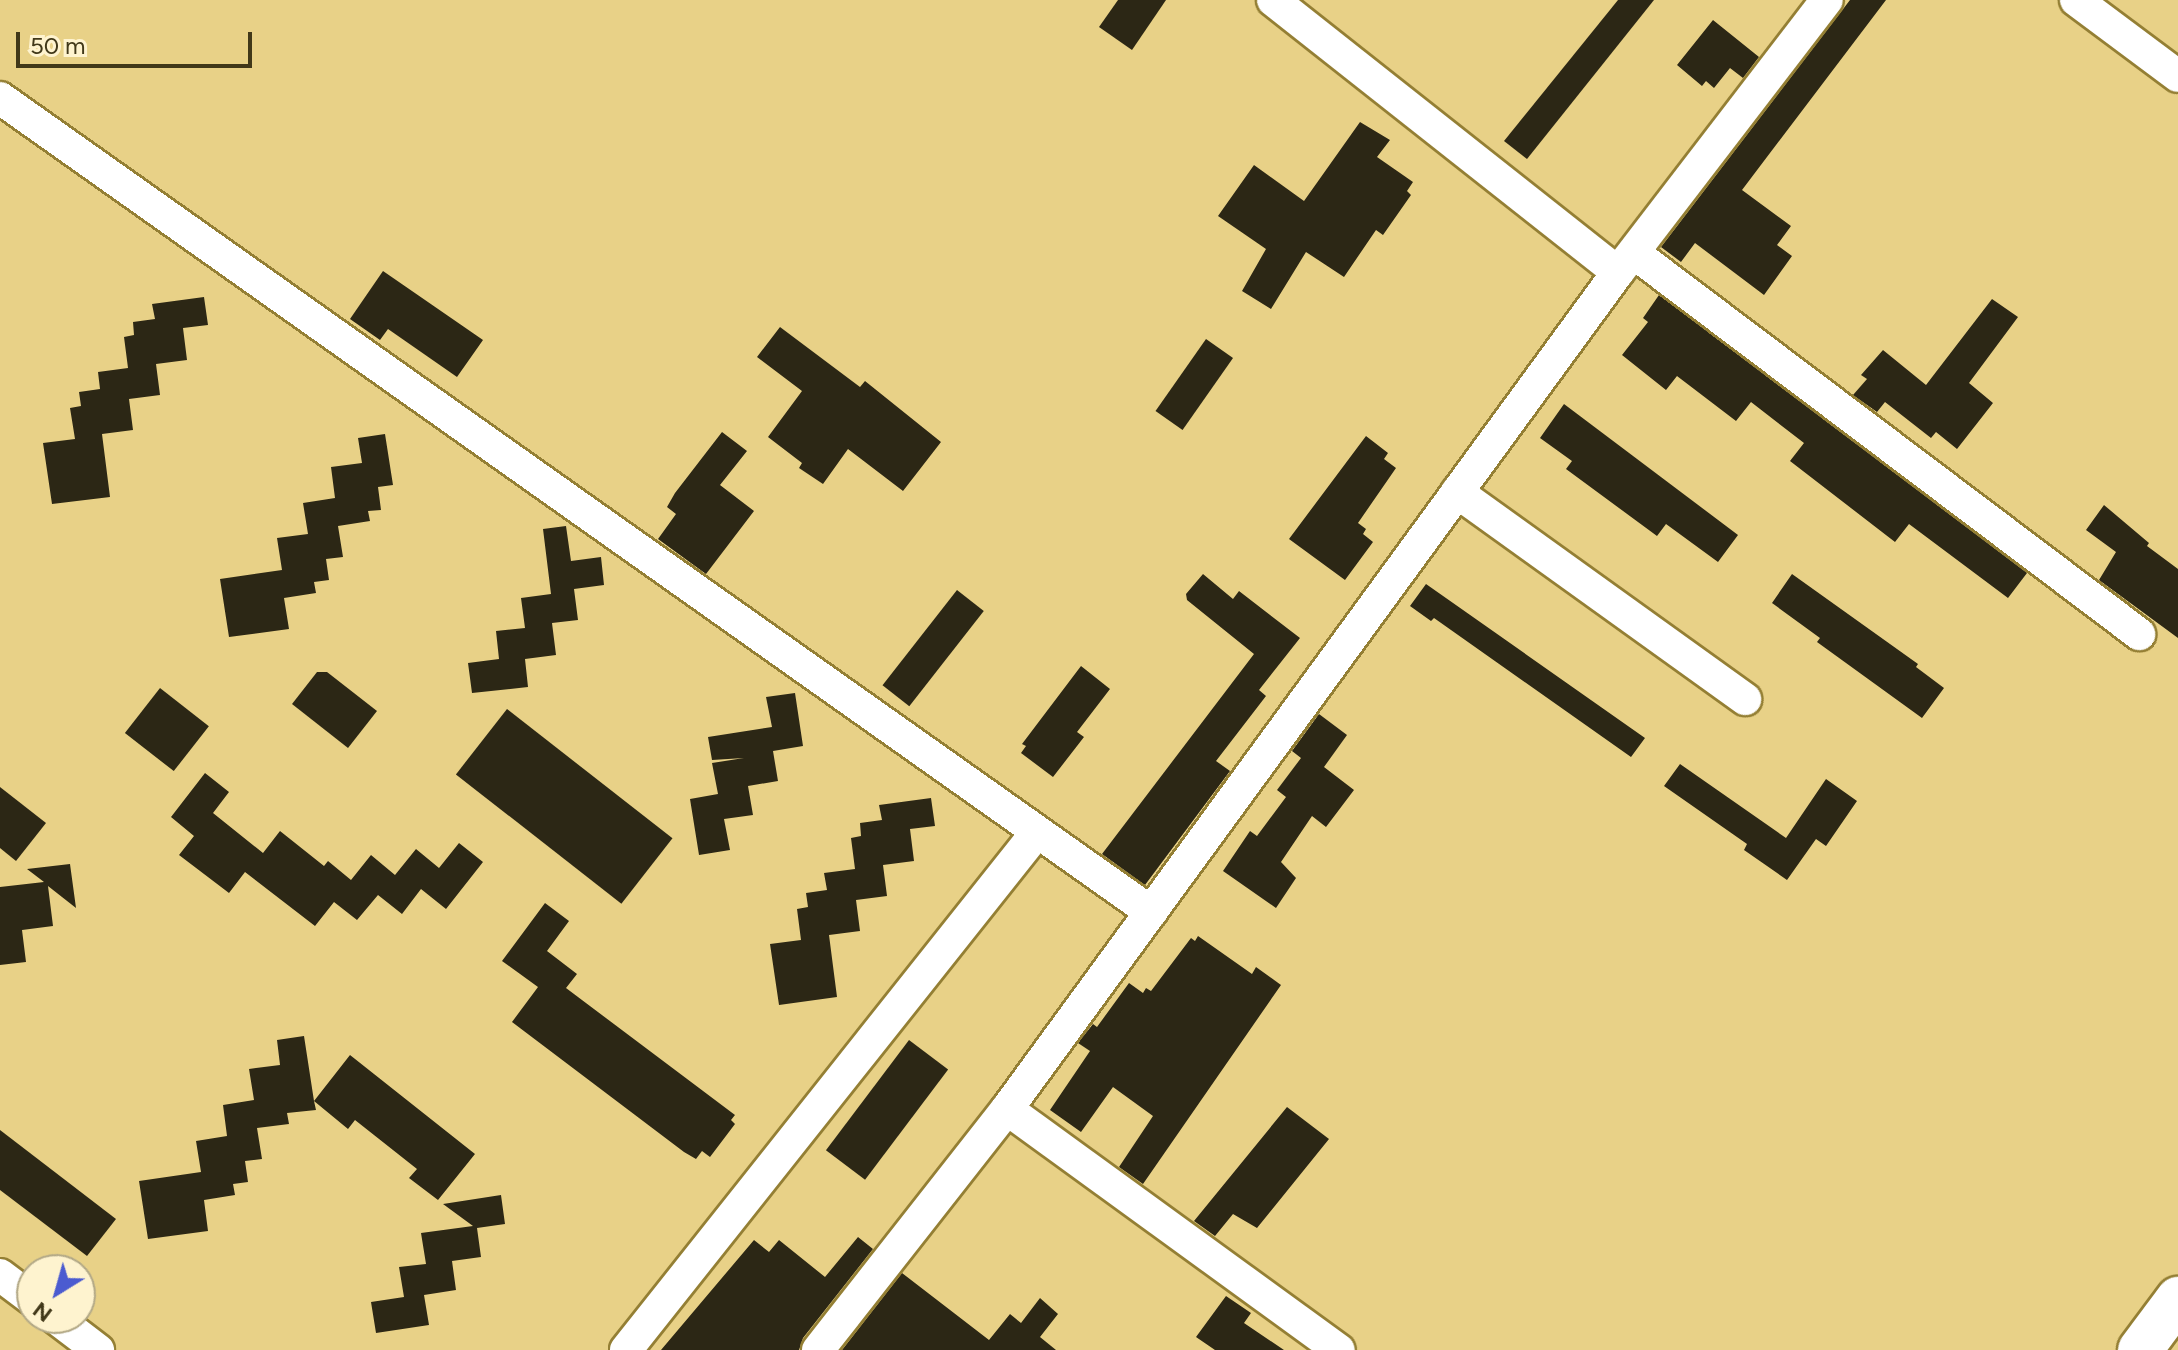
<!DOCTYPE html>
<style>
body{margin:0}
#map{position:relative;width:2178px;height:1350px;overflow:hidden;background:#e8d187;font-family:Figtree,sans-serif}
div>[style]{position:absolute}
.building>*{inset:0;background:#2c2715;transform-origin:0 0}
.roads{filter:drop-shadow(2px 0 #947f34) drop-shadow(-2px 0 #947f34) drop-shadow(0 2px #947f34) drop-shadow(0 -2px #947f34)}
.street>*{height:32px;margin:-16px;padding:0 16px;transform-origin:16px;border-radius:16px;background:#fff}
.primary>*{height:44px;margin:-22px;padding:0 22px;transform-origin:22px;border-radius:22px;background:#fff}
span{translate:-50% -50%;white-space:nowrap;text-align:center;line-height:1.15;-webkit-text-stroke:8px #fef3cf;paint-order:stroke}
.north{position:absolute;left:16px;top:1254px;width:80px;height:80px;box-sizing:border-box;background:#fef3cf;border:2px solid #b2a886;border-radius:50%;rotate:217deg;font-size:22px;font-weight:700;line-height:32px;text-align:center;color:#413819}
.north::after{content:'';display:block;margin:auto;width:28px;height:36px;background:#4b5bd0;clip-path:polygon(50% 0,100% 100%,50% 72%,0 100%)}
.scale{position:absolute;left:16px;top:32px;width:236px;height:36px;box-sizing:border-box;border:4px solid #413819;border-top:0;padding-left:10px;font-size:24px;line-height:28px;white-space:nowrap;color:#413819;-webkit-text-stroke:6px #fef3cf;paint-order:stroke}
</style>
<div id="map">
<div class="building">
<i style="clip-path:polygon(1118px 0,1166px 0,1132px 50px,1099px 27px)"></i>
<i style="clip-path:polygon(1618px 0,1654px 0,1527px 159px,1504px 141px)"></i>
<i style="clip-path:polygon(1850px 0,1886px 0,1742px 190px,1791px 226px,1777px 245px,1792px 256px,1764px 295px,1695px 243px,1681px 262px,1661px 247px)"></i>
<i style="clip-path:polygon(1713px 20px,1759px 57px,1743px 78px,1730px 68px,1714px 88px,1706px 81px,1702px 86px,1677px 65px)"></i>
<i style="clip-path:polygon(1360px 122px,1390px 140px,1377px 157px,1413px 182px,1407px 191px,1411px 195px,1383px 235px,1376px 230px,1344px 277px,1306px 252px,1271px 309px,1242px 291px,1266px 249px,1218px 216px,1254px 165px,1304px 201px)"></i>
<i style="clip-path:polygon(383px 271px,483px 340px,457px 377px,388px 329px,380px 340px,350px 319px)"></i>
<i style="clip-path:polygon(1659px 295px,2027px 573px,2008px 598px,1909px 524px,1895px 542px,1790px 461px,1804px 443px,1751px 402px,1736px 421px,1677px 376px,1666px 390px,1622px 355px,1648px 322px,1643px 318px)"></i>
<i style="clip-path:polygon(204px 297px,208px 325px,183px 328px,187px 360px,156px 364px,160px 395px,129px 399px,133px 430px,102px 434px,110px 497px,52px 504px,43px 443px,75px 439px,70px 408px,81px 406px,79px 392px,100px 389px,98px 372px,128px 368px,124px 337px,134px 335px,133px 322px,155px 319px,152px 304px)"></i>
<i style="clip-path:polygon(1992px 299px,2018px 317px,1969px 383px,1993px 403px,1957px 449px,1936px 432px,1931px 438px,1885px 402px,1877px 412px,1853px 395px,1867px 379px,1861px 375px,1883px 350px,1926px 385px)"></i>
<i style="clip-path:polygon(780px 327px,860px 387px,865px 381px,941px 442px,903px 491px,848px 449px,823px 484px,799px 468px,802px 463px,768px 437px,802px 391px,757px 357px)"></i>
<i style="left:1206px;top:339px;width:33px;height:88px;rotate:35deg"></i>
<i style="clip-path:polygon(1564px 404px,1738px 535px,1718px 562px,1666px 524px,1657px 536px,1566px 469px,1572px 461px,1540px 438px)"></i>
<i style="clip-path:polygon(722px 432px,747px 451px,720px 485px,754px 511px,706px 574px,658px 539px,676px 514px,667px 507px,675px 493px)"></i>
<i style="clip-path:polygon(385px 434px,393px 485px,378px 487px,381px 510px,368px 511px,370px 521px,338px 526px,343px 557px,326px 559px,329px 580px,314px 582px,316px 593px,284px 598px,289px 629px,229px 637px,220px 579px,282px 570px,277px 538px,308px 534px,303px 503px,335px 498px,331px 467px,362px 463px,358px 438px)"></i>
<i style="clip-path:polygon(1366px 436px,1388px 453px,1384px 459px,1396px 468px,1358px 523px,1366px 529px,1363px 534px,1373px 542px,1345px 580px,1289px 539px)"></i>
<i style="clip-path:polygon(2104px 505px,2149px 543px,2147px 546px,2178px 569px,2178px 638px,2099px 580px,2116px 552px,2086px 530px)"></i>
<i style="clip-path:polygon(566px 526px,571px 561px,601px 557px,604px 585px,574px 589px,578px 620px,552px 623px,556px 655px,525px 659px,528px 687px,472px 693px,468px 663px,499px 659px,496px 631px,525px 628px,521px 598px,551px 594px,543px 529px)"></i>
<i style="clip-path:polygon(1203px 574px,1233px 599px,1239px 591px,1300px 638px,1259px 690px,1266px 696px,1216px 761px,1230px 771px,1145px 885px,1102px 854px,1254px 654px,1187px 600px,1186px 594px)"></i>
<i style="clip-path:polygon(1792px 574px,1918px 664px,1916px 667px,1944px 688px,1922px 718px,1817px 642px,1820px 638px,1772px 603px)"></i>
<i style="clip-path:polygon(1426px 584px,1645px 738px,1631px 757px,1434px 618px,1431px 621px,1410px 606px)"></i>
<i style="left:957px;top:590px;width:34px;height:121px;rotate:38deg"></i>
<i style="clip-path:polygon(1081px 666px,1110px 689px,1077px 732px,1084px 737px,1053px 777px,1021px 753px,1026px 746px,1022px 744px)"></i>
<i style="clip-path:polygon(317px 672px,327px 672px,377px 711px,348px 748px,292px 704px)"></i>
<i style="left:160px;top:688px;width:62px;height:57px;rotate:38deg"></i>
<i style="clip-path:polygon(795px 693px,803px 746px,773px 751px,778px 781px,748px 786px,753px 815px,724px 819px,730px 850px,699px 855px,690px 799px,718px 794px,712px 763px,744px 758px,712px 760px,708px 737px,772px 727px,766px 697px)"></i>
<i style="left:507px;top:709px;width:210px;height:83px;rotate:38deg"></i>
<i style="clip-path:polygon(1319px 714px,1347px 735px,1324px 767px,1354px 790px,1326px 827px,1312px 816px,1281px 862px,1296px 878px,1276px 908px,1223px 871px,1250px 831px,1257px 836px,1286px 797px,1277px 790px,1301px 758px,1292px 751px)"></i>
<i style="clip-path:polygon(1680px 764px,1786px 838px,1826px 779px,1857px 801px,1826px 846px,1816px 839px,1787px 880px,1744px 850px,1747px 844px,1664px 786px)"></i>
<i style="clip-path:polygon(205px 773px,229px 792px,213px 813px,263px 853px,280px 831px,324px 866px,328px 861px,351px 880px,371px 855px,395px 875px,416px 849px,439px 868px,459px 843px,483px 862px,446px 909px,421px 889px,402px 914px,378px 895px,357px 920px,334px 902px,315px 926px,245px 872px,229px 893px,179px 855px,194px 836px,171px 817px)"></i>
<i style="clip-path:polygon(0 787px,46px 823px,16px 861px,0 848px)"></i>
<i style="clip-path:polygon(931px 798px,935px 826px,910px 829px,914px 861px,883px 865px,887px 896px,856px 900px,860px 931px,829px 935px,837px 997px,779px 1005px,770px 944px,801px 940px,797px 909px,808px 907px,806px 893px,827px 890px,824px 873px,855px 869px,851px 838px,861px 836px,860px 823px,882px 820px,879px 805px)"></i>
<i style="clip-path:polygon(70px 864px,76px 908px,48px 886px,53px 926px,22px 930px,26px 962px,0 965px,0 887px,44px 882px,27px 869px)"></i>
<i style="clip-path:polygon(545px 903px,569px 921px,547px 951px,577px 974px,566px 988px,735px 1115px,731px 1120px,735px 1124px,710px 1157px,702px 1151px,696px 1159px,684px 1152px,512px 1022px,538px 987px,502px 961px)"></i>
<i style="clip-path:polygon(1198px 936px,1252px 974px,1256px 967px,1281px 985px,1143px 1184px,1119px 1167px,1153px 1116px,1113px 1087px,1081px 1132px,1050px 1110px,1090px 1051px,1078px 1043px,1093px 1024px,1097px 1027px,1129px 983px,1143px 993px,1146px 988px,1151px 991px,1191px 938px,1195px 941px)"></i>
<i style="clip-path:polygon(304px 1036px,314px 1101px,350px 1055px,475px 1154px,438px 1200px,409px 1178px,417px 1169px,355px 1120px,348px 1129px,314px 1101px,316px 1110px,287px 1113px,289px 1124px,257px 1128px,262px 1159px,245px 1161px,248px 1182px,233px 1184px,235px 1195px,204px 1200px,208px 1231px,148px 1239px,139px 1181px,201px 1172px,196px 1141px,227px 1136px,223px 1105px,254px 1100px,249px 1069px,280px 1065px,277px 1040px)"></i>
<i style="left:909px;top:1040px;width:49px;height:138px;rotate:37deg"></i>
<i style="clip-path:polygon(1287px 1107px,1329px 1139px,1257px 1228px,1233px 1214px,1215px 1236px,1194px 1221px)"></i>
<i style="clip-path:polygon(0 1130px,116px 1219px,87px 1256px,0 1190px)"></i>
<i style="clip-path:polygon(501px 1195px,505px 1224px,477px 1228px,481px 1257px,452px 1261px,456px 1290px,424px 1295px,429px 1325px,376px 1333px,371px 1302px,404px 1297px,399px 1267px,426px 1264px,421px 1233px,473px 1226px,443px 1204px)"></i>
<i style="clip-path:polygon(858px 1237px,873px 1249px,803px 1338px,799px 1350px,661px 1350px,754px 1240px,769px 1252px,779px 1240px,825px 1277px)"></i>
<i style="clip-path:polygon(902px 1273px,989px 1340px,1010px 1314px,1021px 1323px,1040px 1298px,1058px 1314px,1040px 1337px,1056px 1350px,842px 1350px)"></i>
<i style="clip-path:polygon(1226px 1296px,1251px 1313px,1244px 1323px,1284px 1350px,1215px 1350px,1196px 1337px)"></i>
</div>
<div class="roads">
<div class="street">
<i style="left:1273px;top:0;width:439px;rotate:38.3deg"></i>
<i style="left:2076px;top:0;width:127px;rotate:36.7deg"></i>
<i style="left:0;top:98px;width:1410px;rotate:35.27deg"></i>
<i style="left:1634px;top:253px;width:633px;rotate:37.03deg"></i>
<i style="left:1457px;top:492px;width:355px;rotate:35.7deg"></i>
<i style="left:1007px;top:1109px;width:410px;rotate:36deg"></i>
<i style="left:0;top:1275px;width:40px;rotate:37deg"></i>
<i style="left:56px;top:1318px;width:53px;rotate:37.3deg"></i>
<i style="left:626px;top:1350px;width:661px;rotate:-51.57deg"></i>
<i style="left:818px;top:1350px;width:306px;rotate:-51.9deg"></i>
<i style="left:1007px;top:1109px;width:1036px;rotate:-53.87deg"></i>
<i style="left:1618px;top:272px;width:343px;rotate:-52.5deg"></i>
</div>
<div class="primary">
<i style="left:2140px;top:1350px;width:64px;rotate:-53.3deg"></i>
</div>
</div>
<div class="north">N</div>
<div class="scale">50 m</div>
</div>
